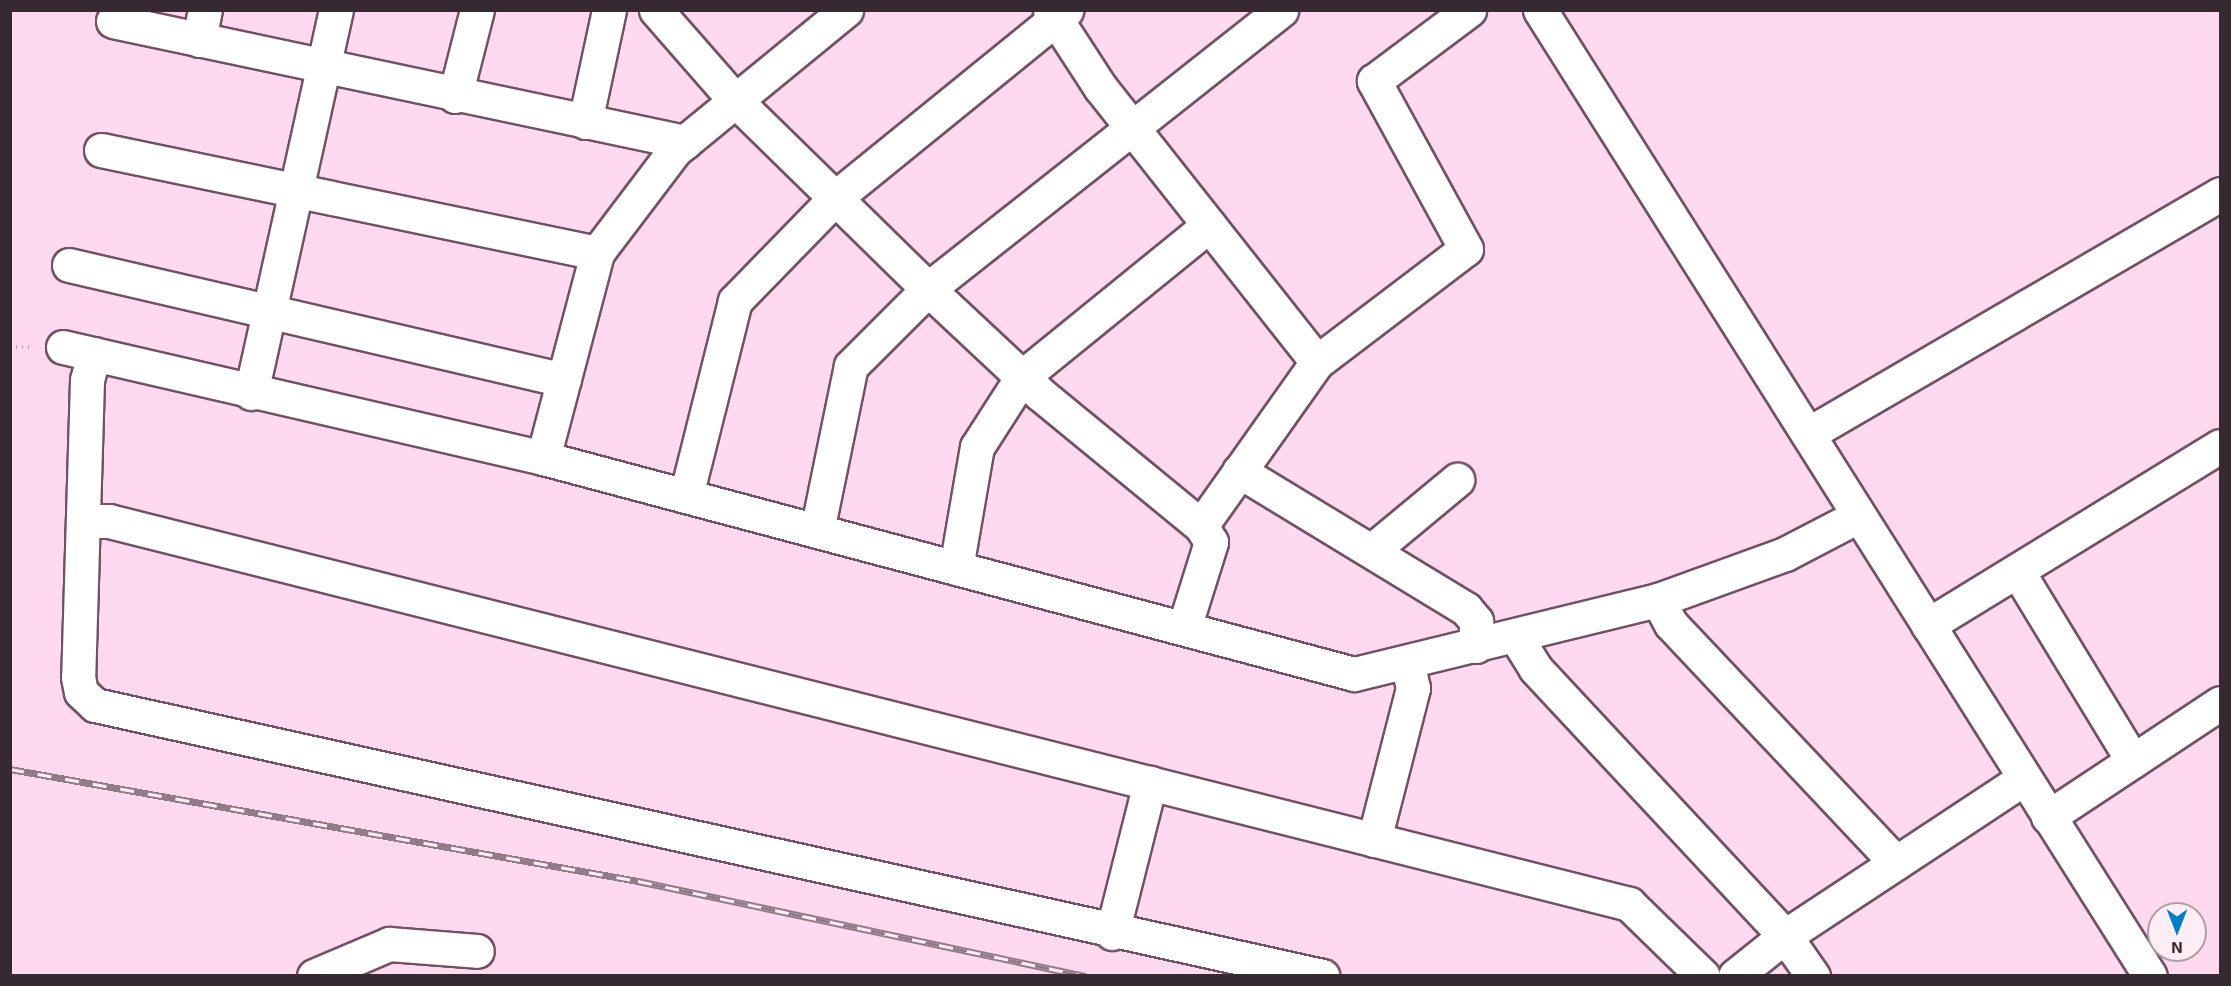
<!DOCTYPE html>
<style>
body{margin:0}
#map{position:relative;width:2231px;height:986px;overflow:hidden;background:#fed9ef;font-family:"Exo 2",sans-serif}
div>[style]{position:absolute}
.path>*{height:4px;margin-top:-2px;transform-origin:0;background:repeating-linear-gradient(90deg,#bc9fb0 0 1.5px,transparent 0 6px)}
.roads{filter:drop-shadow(2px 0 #715264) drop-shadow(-2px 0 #715264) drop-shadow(0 2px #715264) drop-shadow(0 -2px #715264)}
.minor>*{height:33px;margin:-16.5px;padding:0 16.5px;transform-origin:16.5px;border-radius:16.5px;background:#fff}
.rail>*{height:7px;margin-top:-3.5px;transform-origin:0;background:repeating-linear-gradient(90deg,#fdeef6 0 14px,#937a89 0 28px);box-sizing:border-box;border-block:2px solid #937a89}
span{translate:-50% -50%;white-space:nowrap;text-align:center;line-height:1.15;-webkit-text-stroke:6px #fdeef6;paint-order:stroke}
.frame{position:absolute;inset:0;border:12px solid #372931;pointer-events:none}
.north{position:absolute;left:2147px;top:902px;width:60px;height:60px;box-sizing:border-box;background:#fdeef6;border:2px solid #ae9fa7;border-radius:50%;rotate:180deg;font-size:16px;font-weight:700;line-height:24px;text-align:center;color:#372931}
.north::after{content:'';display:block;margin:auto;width:21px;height:27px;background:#007fc8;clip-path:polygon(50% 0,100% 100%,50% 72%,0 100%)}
</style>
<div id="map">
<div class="path">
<i style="left:10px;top:347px;width:20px"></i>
</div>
<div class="roads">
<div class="minor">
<i style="left:656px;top:10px;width:118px;rotate:48.8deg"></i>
<i style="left:734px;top:99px;width:272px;rotate:44.4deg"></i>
<i style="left:928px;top:289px;width:152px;rotate:43.1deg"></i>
<i style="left:1039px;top:393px;width:210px;rotate:39.4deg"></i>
<i style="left:1201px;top:526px;width:19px;rotate:58deg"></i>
<i style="left:1211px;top:542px;width:90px;rotate:107.4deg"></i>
<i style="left:1050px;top:10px;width:92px;rotate:57deg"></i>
<i style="left:1100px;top:87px;width:350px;rotate:51.7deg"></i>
<i style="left:1317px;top:362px;width:201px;rotate:125.3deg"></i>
<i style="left:1540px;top:10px;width:1142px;rotate:57.73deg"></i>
<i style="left:113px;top:21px;width:585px;rotate:11.94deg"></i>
<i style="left:199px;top:40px;width:31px;rotate:-79deg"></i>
<i style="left:455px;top:96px;width:89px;rotate:-75.7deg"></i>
<i style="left:585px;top:122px;width:115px;rotate:-77.9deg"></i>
<i style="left:101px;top:150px;width:507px;rotate:11.73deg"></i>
<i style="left:69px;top:265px;width:508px;rotate:13.08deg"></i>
<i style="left:63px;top:347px;width:493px;rotate:13deg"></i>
<i style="left:543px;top:458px;width:839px;rotate:14.91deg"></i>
<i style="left:1354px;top:674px;width:313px;rotate:-13.7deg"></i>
<i style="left:1658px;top:600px;width:135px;rotate:-19.9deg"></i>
<i style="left:1785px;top:554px;width:82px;rotate:-27.5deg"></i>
<i style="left:94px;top:354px;width:27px;rotate:105deg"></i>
<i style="left:87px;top:380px;width:297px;rotate:91.7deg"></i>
<i style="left:78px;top:677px;width:15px;rotate:79deg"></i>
<i style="left:81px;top:692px;width:19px;rotate:43deg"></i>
<i style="left:95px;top:705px;width:1257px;rotate:12.45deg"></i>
<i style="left:1317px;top:362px;width:187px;rotate:-37.2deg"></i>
<i style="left:1466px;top:249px;width:192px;rotate:-118.7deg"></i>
<i style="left:1374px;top:81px;width:119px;rotate:-36.8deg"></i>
<i style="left:251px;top:393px;width:392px;rotate:-77.5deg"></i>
<i style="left:1808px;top:434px;width:477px;rotate:-30.2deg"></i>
<i style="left:543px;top:458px;width:212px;rotate:-75.2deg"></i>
<i style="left:597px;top:253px;width:129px;rotate:-52.9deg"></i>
<i style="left:675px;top:150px;width:221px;rotate:-39.3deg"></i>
<i style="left:1239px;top:471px;width:266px;rotate:31.3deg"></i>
<i style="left:1466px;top:609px;width:16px;rotate:50deg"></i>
<i style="left:1476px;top:621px;width:25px;rotate:90deg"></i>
<i style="left:686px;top:496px;width:201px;rotate:-75.9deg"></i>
<i style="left:735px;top:301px;width:144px;rotate:-45.8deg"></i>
<i style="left:835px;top:198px;width:298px;rotate:-39.1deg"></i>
<i style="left:83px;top:521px;width:26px"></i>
<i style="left:109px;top:521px;width:1568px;rotate:14.14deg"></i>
<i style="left:1629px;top:904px;width:103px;rotate:44.2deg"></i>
<i style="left:817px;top:531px;width:168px;rotate:-78.4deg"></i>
<i style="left:851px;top:366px;width:109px;rotate:-45deg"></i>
<i style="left:928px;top:289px;width:450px;rotate:-38.3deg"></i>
<i style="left:1375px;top:548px;width:107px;rotate:-39.7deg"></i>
<i style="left:956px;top:568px;width:123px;rotate:-80.2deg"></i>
<i style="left:977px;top:447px;width:83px;rotate:-57.3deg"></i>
<i style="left:1022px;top:377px;width:241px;rotate:-39.1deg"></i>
<i style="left:2018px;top:572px;width:221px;rotate:58.7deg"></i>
<i style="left:1658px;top:600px;width:27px;rotate:62deg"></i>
<i style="left:1671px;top:624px;width:328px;rotate:46.7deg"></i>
<i style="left:1928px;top:625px;width:342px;rotate:-31.5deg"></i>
<i style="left:1516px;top:637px;width:36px;rotate:58deg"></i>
<i style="left:1535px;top:668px;width:367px;rotate:47deg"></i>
<i style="left:1785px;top:936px;width:49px;rotate:55deg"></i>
<i style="left:2048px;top:817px;width:206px;rotate:-33.5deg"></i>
<i style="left:1374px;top:840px;width:157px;rotate:-75.6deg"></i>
<i style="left:1413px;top:688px;width:27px;rotate:-103deg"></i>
<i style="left:1112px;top:933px;width:155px;rotate:-75.8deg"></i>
<i style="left:314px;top:976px;width:82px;rotate:-23.1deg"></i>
<i style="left:389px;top:944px;width:88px;rotate:4.5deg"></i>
<i style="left:1735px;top:976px;width:64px;rotate:-38.7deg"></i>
<i style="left:1785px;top:936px;width:285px;rotate:-33.4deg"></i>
</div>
</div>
<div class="rail">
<i style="left:10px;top:769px;width:638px;rotate:10.11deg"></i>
<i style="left:638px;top:881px;width:458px;rotate:12deg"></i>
</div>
<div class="frame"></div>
<div class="north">N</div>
</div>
